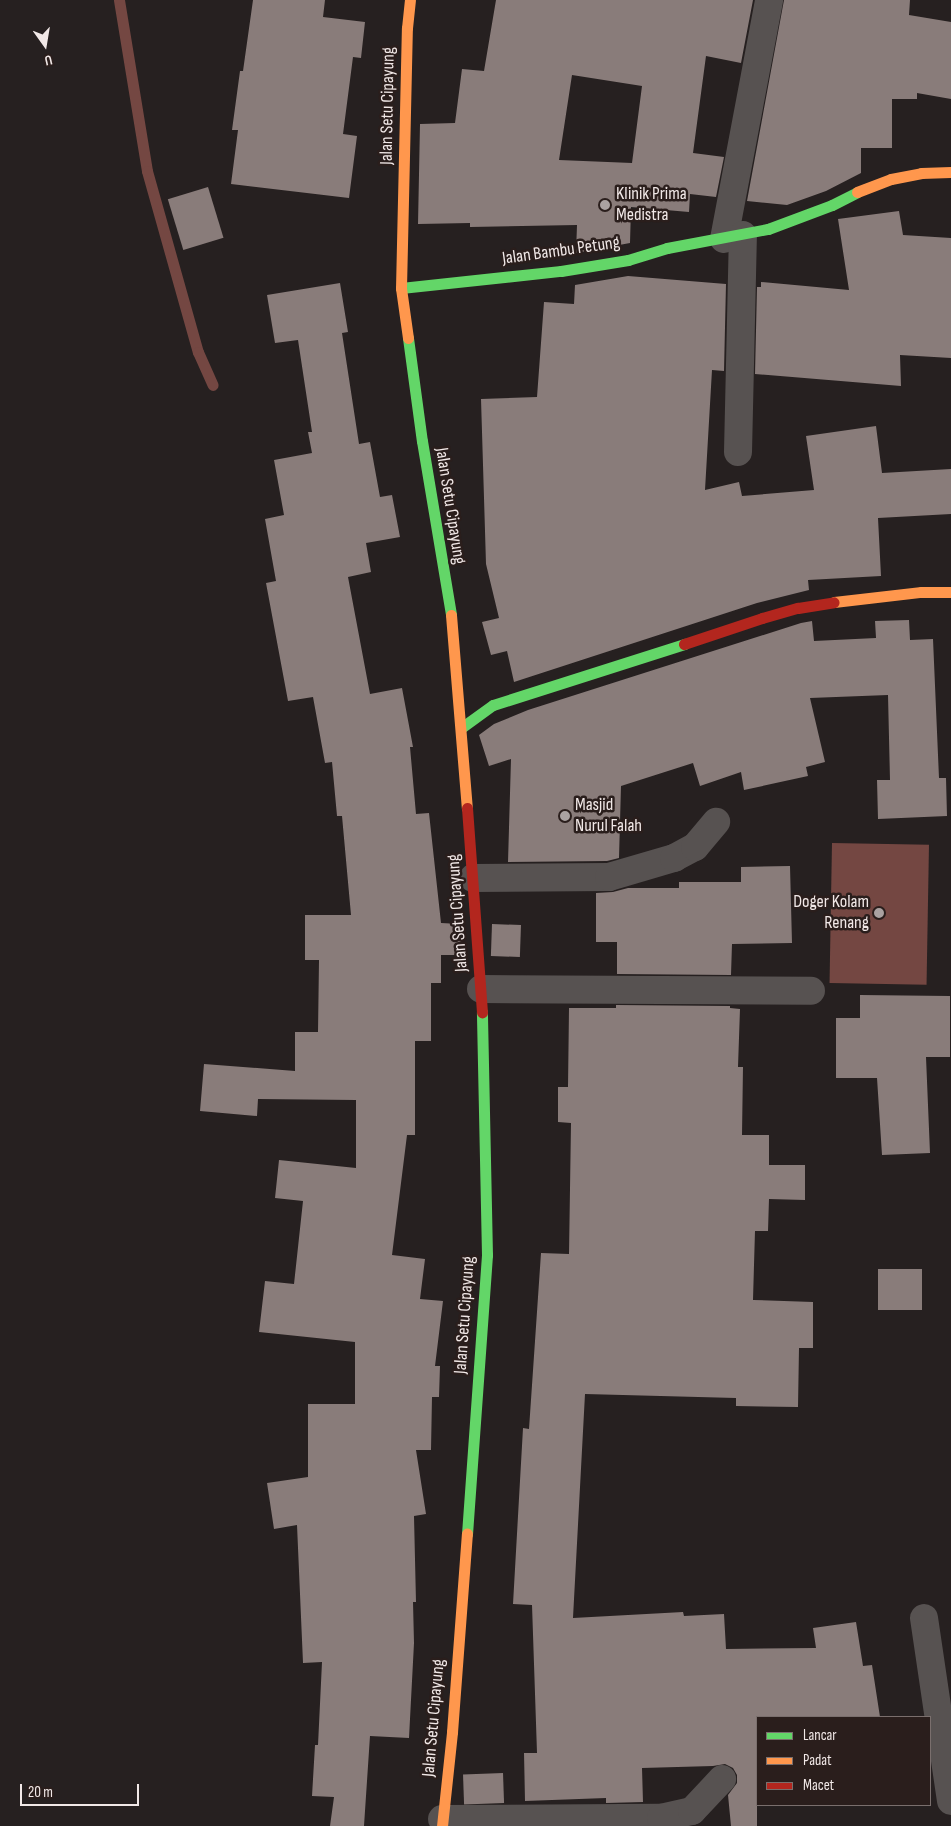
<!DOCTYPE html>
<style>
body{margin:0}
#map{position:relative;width:951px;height:1826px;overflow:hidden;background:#262020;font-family:"Sofia Sans Condensed",sans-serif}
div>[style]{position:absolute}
.water>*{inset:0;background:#744742;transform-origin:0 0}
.stream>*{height:11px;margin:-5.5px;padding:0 5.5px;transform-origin:5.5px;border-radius:5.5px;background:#744742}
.building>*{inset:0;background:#897c7a;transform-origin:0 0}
.street>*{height:28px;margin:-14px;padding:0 14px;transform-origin:14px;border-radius:14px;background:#575251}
.fast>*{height:11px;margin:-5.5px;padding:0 5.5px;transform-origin:5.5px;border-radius:5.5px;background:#63d668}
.slow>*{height:11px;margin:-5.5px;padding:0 5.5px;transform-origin:5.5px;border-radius:5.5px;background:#ff974d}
.jam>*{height:11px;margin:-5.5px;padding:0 5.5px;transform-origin:5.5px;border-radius:5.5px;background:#b3261e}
.dots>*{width:14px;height:14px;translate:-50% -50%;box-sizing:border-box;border:2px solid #2a1e1c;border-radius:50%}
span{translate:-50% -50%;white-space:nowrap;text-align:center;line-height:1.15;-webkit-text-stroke:5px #2a1e1c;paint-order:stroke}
.street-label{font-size:18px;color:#f1e8e7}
.poi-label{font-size:18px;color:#f1e8e7}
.left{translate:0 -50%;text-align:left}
.right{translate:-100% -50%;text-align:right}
.legend{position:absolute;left:756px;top:1716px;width:175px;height:90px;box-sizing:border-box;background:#2a1e1c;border:1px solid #7a6f6d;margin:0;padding:6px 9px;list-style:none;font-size:15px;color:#f1e8e7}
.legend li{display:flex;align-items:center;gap:10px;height:25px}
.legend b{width:25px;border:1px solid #7a6f6d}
.north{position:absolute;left:20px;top:20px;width:50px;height:50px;-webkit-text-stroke:4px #2a1e1c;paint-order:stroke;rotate:167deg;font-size:14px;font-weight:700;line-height:20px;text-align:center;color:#f1e8e7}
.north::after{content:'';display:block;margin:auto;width:18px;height:22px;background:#f1e8e7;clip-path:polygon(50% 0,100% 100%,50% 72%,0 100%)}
.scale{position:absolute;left:20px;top:1784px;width:119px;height:22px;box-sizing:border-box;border:2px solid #f1e8e7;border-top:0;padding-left:6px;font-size:15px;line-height:18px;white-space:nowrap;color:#f1e8e7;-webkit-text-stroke:4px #2a1e1c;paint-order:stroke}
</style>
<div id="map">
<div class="water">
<i style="left:832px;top:843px;width:97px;height:140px;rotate:1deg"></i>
</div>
<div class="stream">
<i style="left:119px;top:0;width:173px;rotate:80.7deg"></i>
<i style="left:147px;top:171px;width:188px;rotate:74.3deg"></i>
<i style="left:198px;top:352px;width:36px;rotate:66deg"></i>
</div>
<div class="building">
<i style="clip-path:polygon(253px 0,325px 0,323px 17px,365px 22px,361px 58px,353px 57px,343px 134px,357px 136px,349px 198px,231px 184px,238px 130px,232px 130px,240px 71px,243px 71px)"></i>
<i style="clip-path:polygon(evenodd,496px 0,753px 0,741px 63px,706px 56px,693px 153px,724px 157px,716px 197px,690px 194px,689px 212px,631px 207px,630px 243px,576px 253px,577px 225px,470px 227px,470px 223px,418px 224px,420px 124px,455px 123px,462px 69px,484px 71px,496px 0,572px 75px,642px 86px,632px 163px,559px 160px,572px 75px)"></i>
<i style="clip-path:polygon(784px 0,910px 0,909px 15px,951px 22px,951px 99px,917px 93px,917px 99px,892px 99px,892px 148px,861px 148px,861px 173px,826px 191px,787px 205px,747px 201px)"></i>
<i style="left:208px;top:187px;width:53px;height:42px;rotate:73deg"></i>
<i style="clip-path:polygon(899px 211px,903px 235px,951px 238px,951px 358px,900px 355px,901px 386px,755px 374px,757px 287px,761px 287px,761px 282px,849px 290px,838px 219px)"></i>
<i style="clip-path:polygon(628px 276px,726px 284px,724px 371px,712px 370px,705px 490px,739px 482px,742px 496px,814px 490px,806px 436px,876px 426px,882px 473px,951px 469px,951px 514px,878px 518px,881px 576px,808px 580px,809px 590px,757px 603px,514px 682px,507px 651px,491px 655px,482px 622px,499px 618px,486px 564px,481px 399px,537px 397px,544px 302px,574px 304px,575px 285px)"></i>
<i style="clip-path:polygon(340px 283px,348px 332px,342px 333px,359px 444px,370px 442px,380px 497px,392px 495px,400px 537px,366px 543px,371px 572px,348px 577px,370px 694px,402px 688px,413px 747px,410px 747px,416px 814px,429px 813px,441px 923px,460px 924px,463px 955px,441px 955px,441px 983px,431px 983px,431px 1041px,415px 1041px,415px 1135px,407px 1135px,392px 1255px,425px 1259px,420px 1299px,443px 1301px,435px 1366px,440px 1366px,439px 1397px,432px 1397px,431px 1450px,416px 1450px,426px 1514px,414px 1516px,416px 1602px,413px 1602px,414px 1643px,409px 1738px,370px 1736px,364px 1826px,330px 1826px,334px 1797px,312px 1796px,315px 1745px,318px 1745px,322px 1662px,303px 1663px,297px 1525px,274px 1529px,267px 1483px,308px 1477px,308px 1404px,355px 1404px,355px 1342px,259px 1332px,265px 1281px,294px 1284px,303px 1201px,275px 1198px,279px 1160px,356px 1168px,356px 1100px,258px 1099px,257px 1116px,200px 1111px,204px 1064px,295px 1071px,295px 1032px,318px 1032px,319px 960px,305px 960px,305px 915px,351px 915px,342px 816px,337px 816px,332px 762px,325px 763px,313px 697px,288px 701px,266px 583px,276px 581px,265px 519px,284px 515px,274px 460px,312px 453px,308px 432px,312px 432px,298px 340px,275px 343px,267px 295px)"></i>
<i style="clip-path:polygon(909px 620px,910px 640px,933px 639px,939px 778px,946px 778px,947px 816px,878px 819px,877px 780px,890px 780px,888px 695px,810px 698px,825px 762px,806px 767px,808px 776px,744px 790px,741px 772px,700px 786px,693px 763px,621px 786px,619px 858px,607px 861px,508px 862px,511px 759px,489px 766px,479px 735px,494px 724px,528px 710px,801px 623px,812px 621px,814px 641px,876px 638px,875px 621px)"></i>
<i style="clip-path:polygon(790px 866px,792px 943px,732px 944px,731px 975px,617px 974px,617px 942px,596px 942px,596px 893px,613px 892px,628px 888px,679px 888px,679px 882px,741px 882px,741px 867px)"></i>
<i style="left:492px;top:924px;width:29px;height:32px;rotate:2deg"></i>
<i style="clip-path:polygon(860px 995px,950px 996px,950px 1057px,926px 1057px,930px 1153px,882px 1155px,877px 1078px,836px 1078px,836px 1018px,860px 1018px)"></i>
<i style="clip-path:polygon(616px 1005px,730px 1006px,730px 1008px,740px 1009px,738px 1067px,743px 1067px,742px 1135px,769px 1135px,769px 1165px,805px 1165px,805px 1200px,769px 1199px,768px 1231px,755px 1231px,753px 1300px,813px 1302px,813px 1348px,799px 1348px,798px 1407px,736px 1406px,736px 1398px,585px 1394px,573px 1618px,683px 1612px,684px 1616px,724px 1614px,726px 1649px,816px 1648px,813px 1628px,856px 1622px,863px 1666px,872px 1665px,880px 1717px,757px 1717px,757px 1826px,731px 1826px,728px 1795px,737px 1783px,737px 1775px,733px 1768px,725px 1764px,713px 1766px,642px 1768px,643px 1802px,606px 1803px,606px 1798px,525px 1801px,524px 1753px,537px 1753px,532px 1605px,513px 1604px,523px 1428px,529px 1429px,541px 1253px,569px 1254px,571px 1123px,558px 1122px,558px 1087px,568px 1087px,569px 1008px,616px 1008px)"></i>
<i style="left:878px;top:1269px;width:44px;height:41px"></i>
<i style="left:503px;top:1773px;width:30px;height:40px;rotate:88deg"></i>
</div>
<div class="street">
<i style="left:724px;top:239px;width:243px;rotate:-79.3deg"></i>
<i style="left:738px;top:452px;width:217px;rotate:-88.7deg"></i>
<i style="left:473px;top:878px;width:136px;rotate:-0.4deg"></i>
<i style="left:609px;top:877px;width:68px;rotate:-16.3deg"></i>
<i style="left:674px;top:858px;width:24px;rotate:-28deg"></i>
<i style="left:695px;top:847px;width:33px;rotate:-50deg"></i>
<i style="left:481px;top:989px;width:330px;rotate:0.3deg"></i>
<i style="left:924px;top:1618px;width:185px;rotate:81.6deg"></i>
<i style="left:442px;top:1819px;width:219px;rotate:-0.3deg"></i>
<i style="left:661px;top:1818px;width:32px;rotate:-13deg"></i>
<i style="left:692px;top:1811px;width:44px;rotate:-46.8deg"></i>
</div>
<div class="fast">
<i style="left:401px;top:288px;width:161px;rotate:-6.1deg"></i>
<i style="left:561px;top:271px;width:68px;rotate:-9.3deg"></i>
<i style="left:628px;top:260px;width:41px;rotate:-17.1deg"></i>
<i style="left:667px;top:248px;width:103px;rotate:-10.7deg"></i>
<i style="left:768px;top:229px;width:68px;rotate:-20.6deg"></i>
<i style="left:832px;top:205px;width:28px;rotate:-27deg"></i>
<i style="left:408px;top:338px;width:104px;rotate:82.3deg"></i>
<i style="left:422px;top:441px;width:176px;rotate:80.5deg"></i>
<i style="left:461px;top:728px;width:39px;rotate:-36deg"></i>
<i style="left:493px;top:705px;width:201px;rotate:-17.7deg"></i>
<i style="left:467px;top:1534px;width:280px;rotate:-85.9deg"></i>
<i style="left:487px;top:1255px;width:243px;rotate:-91.2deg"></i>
</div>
<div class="slow">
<i style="left:857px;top:192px;width:36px;rotate:-21deg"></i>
<i style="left:891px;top:179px;width:31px;rotate:-11deg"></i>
<i style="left:921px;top:173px;width:30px;rotate:-2deg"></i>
<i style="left:408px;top:338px;width:50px;rotate:-98deg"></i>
<i style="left:401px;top:288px;width:260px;rotate:-88.7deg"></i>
<i style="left:407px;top:28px;width:28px;rotate:-84deg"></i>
<i style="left:834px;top:602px;width:88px;rotate:-6.6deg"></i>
<i style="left:921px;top:592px;width:30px"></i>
<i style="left:451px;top:615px;width:194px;rotate:85.3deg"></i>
<i style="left:442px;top:1826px;width:95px;rotate:-83.9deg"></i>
<i style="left:452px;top:1732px;width:199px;rotate:-85.7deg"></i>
</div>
<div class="jam">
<i style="left:684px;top:644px;width:82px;rotate:-18.4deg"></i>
<i style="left:762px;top:618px;width:37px;rotate:-16deg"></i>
<i style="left:798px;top:608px;width:36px;rotate:-9deg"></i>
<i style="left:467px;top:808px;width:205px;rotate:85.8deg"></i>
</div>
<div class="dots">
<i style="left:605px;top:205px;background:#aaa2a1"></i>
<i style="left:565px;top:816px;background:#aaa2a1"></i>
<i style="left:879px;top:913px;background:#aaa2a1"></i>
</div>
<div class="street-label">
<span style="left:388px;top:106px;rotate:-89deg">Jalan Setu Cipayung</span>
<span style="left:561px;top:251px;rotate:-8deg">Jalan Bambu Petung</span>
<span style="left:450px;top:506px;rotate:81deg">Jalan Setu Cipayung</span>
<span style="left:458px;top:913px;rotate:-94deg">Jalan Setu Cipayung</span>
<span style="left:465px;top:1315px;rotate:-86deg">Jalan Setu Cipayung</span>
<span style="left:434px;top:1718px;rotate:-85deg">Jalan Setu Cipayung</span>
</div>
<div class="poi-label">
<span class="left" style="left:616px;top:205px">Klinik Prima<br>Medistra</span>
<span class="left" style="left:575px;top:816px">Masjid<br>Nurul Falah</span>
<span class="right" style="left:869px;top:913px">Doger Kolam<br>Renang</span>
</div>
<ul class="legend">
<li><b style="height:6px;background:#63d668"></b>Lancar</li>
<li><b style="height:6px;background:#ff974d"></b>Padat</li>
<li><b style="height:6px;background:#b3261e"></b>Macet</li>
</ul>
<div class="north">U</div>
<div class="scale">20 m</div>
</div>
